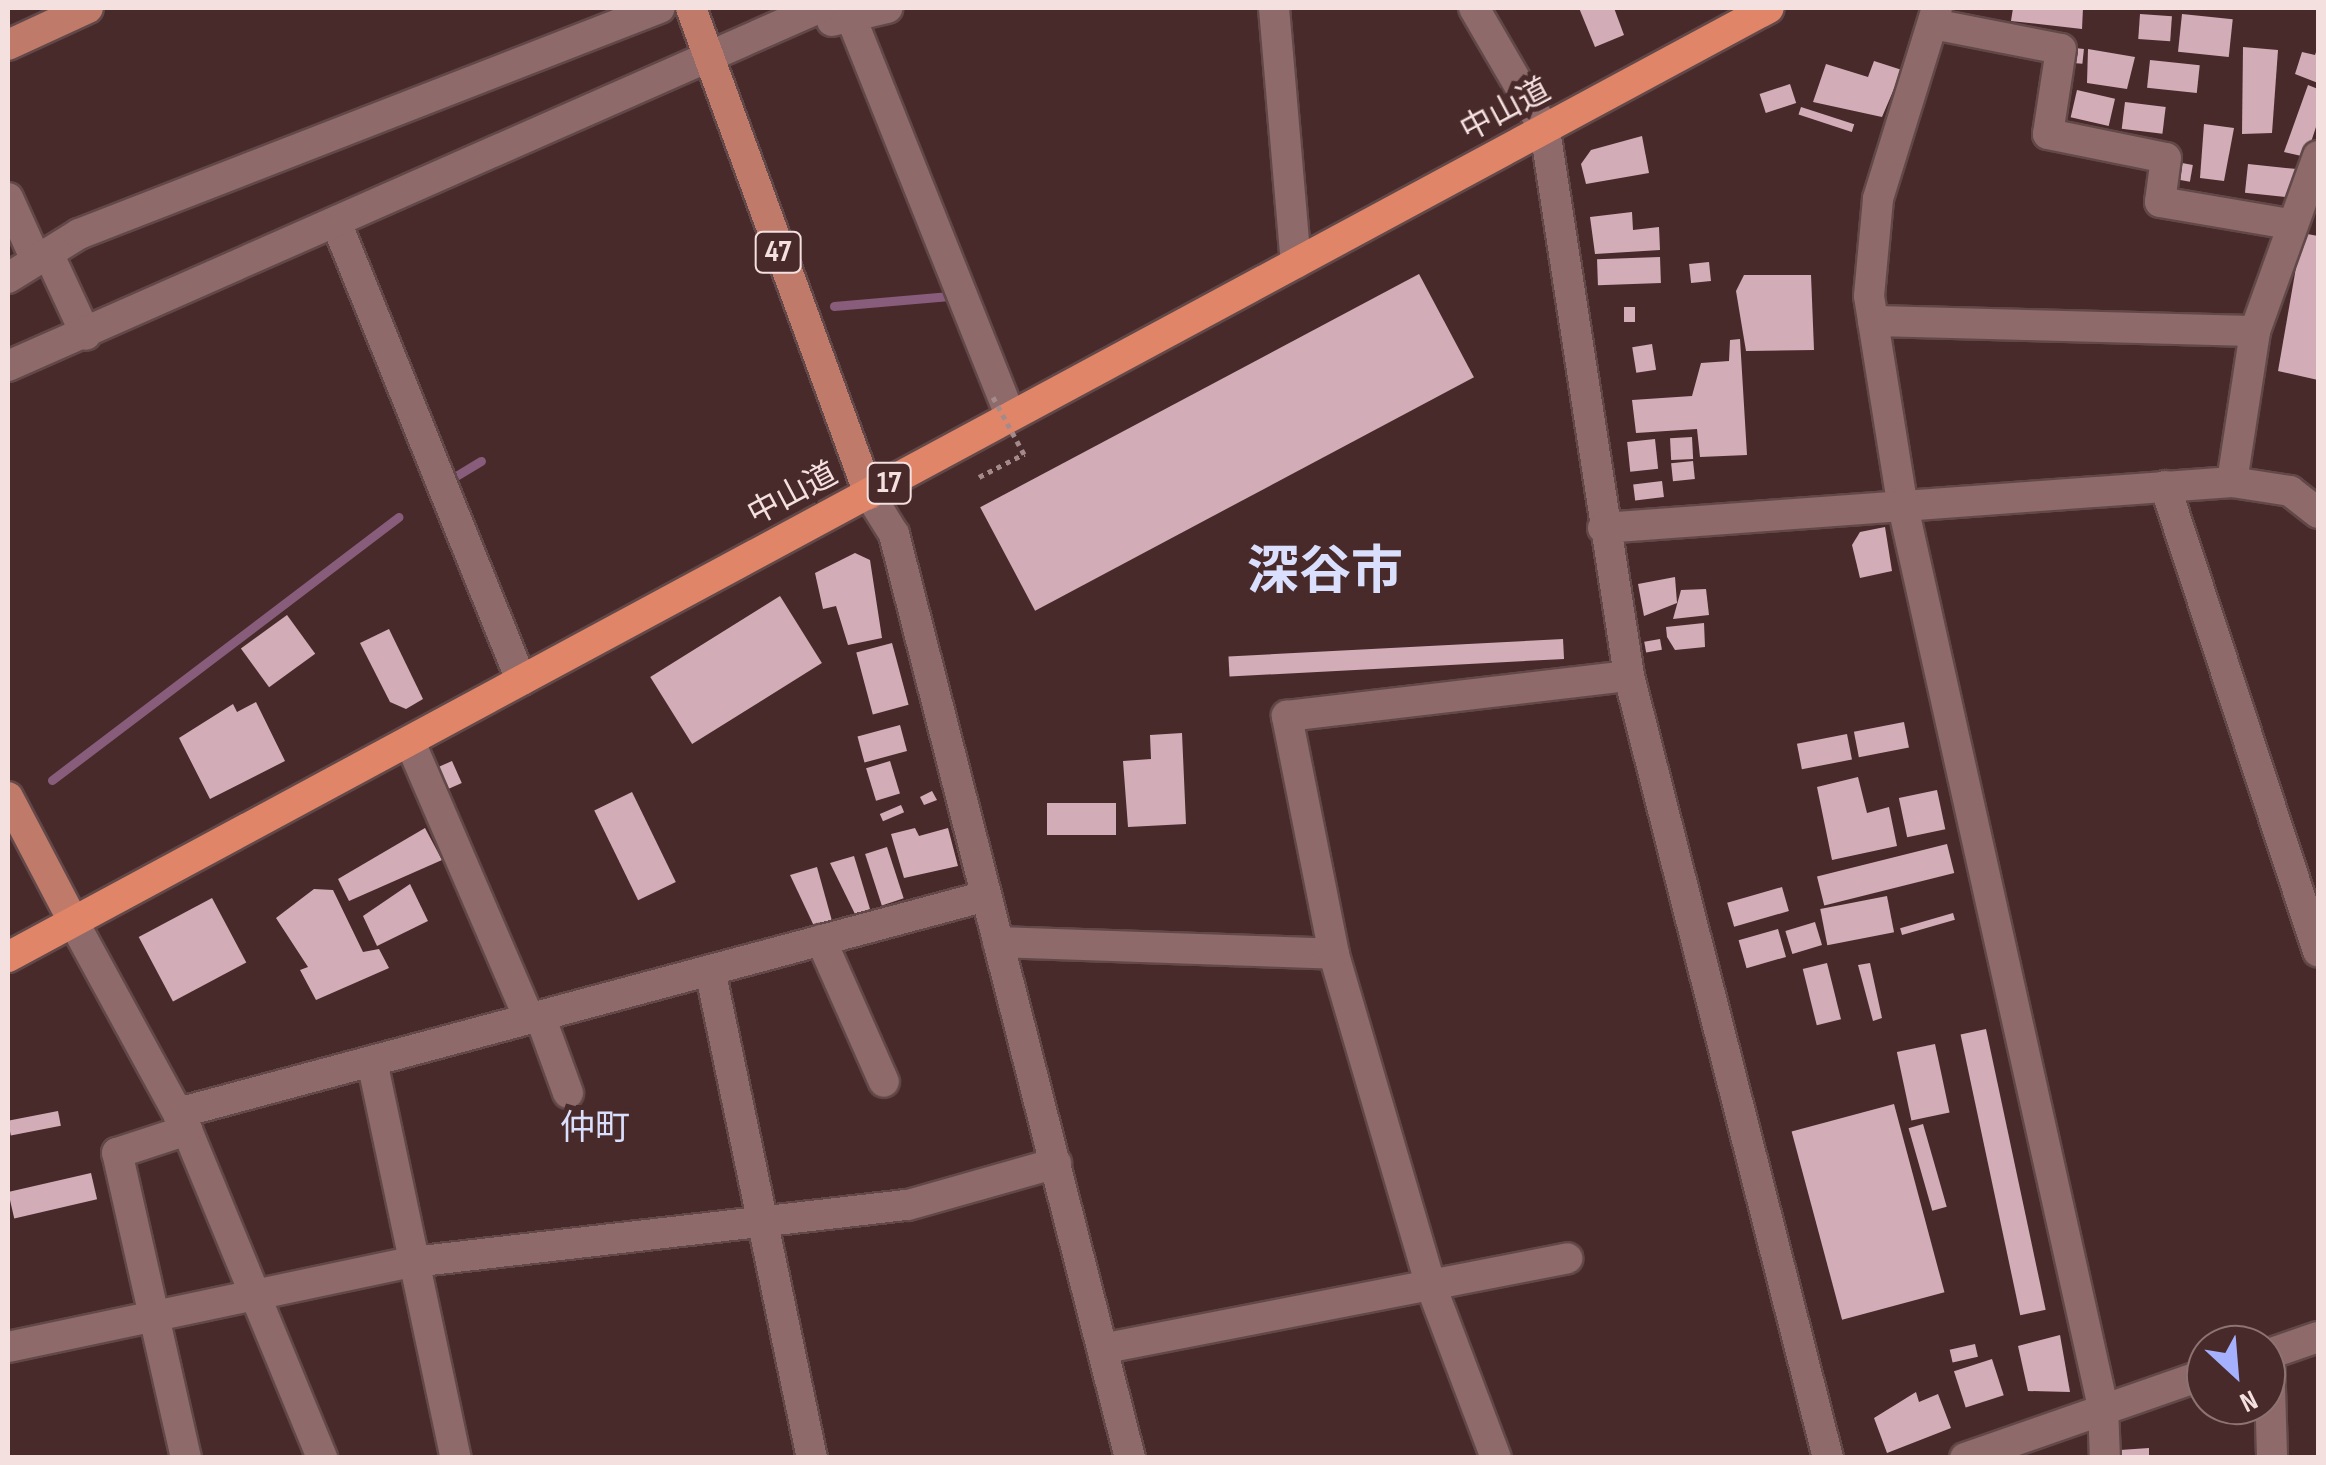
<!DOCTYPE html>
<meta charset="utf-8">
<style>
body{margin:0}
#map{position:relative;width:2326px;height:1465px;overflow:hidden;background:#492a2b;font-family:"Sofia Sans Condensed","Noto Sans JP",sans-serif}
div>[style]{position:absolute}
.stream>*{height:9px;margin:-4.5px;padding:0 4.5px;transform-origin:4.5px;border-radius:4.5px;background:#885d7c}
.building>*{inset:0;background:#d2adb8;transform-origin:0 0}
.path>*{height:5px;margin-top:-2.5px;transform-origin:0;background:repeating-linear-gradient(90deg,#a48a8b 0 5px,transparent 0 10px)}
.roads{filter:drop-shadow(2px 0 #624848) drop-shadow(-2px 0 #624848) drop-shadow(0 2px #624848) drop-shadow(0 -2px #624848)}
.minor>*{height:30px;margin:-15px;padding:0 15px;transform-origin:15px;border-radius:15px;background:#8e6a6a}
.major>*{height:30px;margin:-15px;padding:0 15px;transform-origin:15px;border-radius:15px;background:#bf7a69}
.highway>*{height:30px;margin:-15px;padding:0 15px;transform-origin:15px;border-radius:15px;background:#e08568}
.path-bridge>*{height:5px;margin-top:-2.5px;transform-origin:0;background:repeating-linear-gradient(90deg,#a48a8b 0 5px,transparent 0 10px)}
span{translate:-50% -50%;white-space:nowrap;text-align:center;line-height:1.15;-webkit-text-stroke:10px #492a2b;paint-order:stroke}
.shield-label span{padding:2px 8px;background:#492a2b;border:2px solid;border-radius:8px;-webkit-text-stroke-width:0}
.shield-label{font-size:30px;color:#f5e0e0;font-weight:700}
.street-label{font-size:32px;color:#f5e0e0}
.neighbourhood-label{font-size:35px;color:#d9dffc}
.town-label{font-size:52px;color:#d9dffc;font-weight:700}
.frame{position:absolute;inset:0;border:10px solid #f5e0e0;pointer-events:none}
.north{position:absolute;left:2186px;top:1325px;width:100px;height:100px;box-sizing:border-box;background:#492a2b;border:2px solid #8e7373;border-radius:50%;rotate:154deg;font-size:28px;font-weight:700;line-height:40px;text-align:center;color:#f5e0e0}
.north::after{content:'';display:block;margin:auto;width:35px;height:45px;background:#a5b1fc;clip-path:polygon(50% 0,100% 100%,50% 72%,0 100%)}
</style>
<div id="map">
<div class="stream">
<i style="left:834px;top:306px;width:116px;rotate:-4.9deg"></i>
<i style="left:451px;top:479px;width:35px;rotate:-31deg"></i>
<i style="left:52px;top:780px;width:435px;rotate:-37.2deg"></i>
</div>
<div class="building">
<i style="clip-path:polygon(1579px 8px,1614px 8px,1624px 35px,1595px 47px)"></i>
<i style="clip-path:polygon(2013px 8px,2083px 8px,2082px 29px,2011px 21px)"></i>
<i style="left:2140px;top:14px;width:32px;height:25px;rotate:4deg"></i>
<i style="left:2182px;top:14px;width:51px;height:38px;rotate:6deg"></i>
<i style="clip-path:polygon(2318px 46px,2318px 83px,2295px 74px,2302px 52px,2315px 55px)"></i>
<i style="clip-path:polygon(2243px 47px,2278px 50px,2272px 133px,2242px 134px)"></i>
<i style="left:2075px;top:48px;width:9px;height:15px;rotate:6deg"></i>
<i style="clip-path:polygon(2088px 49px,2135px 57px,2127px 89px,2087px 83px)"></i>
<i style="left:2150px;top:60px;width:50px;height:28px;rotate:6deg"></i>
<i style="clip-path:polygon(1874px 61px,1902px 70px,1882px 117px,1813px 102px,1826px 64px,1868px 77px)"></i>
<i style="left:1790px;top:84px;width:20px;height:32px;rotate:72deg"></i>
<i style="clip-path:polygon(2308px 85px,2318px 89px,2318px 121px,2306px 157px,2284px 152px)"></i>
<i style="left:2077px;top:90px;width:39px;height:28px;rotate:13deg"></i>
<i style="left:2125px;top:102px;width:41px;height:27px;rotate:7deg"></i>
<i style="left:1801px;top:107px;width:56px;height:8px;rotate:18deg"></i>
<i style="clip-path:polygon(2204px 124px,2234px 128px,2224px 181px,2200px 178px)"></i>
<i style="clip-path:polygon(1642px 136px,1649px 173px,1586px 184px,1581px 164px,1591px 150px)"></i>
<i style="left:2182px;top:163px;width:11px;height:17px;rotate:10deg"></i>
<i style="left:2248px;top:164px;width:49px;height:29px;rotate:6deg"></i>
<i style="clip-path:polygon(1632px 212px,1633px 230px,1659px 227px,1660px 250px,1595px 254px,1590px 217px)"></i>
<i style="clip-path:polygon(2302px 233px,2318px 236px,2318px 380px,2278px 371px)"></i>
<i style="left:1660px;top:257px;width:26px;height:63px;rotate:88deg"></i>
<i style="left:1709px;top:262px;width:19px;height:20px;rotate:84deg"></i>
<i style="left:1419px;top:274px;width:117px;height:497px;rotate:62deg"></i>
<i style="clip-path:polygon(1744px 275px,1811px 275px,1814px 350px,1746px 351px,1736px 291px)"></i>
<i style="left:1624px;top:307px;width:11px;height:15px"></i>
<i style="clip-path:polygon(1740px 339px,1747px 455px,1700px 457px,1697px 429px,1636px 433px,1632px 400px,1692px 396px,1701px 363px,1729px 361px,1730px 340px)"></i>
<i style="left:1652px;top:344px;width:26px;height:20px;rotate:81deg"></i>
<i style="left:1692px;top:437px;width:22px;height:22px;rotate:87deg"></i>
<i style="left:1655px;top:439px;width:30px;height:28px;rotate:84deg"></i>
<i style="left:1693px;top:461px;width:18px;height:22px;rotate:84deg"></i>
<i style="left:1662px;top:481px;width:16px;height:29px;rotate:83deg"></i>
<i style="clip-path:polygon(1885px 527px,1892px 571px,1860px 578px,1852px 545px,1860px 532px)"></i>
<i style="clip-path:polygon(855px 553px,870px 560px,882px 638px,848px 645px,836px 606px,823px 609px,815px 573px)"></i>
<i style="clip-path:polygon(1675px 577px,1677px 603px,1644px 616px,1638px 584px)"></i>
<i style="clip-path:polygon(1706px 589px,1709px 615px,1673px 619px,1681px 590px)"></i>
<i style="left:780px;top:596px;width:79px;height:153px;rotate:58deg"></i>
<i style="left:287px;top:615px;width:48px;height:57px;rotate:54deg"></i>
<i style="clip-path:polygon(1704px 623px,1705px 647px,1675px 650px,1667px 637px,1666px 627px)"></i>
<i style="clip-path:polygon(389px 629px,423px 699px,406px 709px,390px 702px,360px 643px)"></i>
<i style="left:1563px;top:639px;width:20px;height:335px;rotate:87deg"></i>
<i style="left:1660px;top:639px;width:11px;height:16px;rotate:80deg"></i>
<i style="left:892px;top:643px;width:64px;height:37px;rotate:75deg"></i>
<i style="clip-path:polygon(256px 702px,285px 761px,210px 799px,179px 738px,233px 704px,237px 712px)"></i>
<i style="left:1904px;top:722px;width:26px;height:51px;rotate:79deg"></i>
<i style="left:900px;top:725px;width:27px;height:44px;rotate:75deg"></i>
<i style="clip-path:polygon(1182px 733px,1186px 824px,1128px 827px,1123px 761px,1151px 759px,1150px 735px)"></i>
<i style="left:1847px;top:734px;width:26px;height:51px;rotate:79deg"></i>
<i style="left:452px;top:761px;width:24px;height:18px;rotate:66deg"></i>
<i style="left:890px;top:761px;width:34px;height:25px;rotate:73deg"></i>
<i style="clip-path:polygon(1858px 777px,1867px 813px,1889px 807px,1897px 846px,1832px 860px,1817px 787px)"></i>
<i style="left:1937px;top:790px;width:40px;height:39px;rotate:78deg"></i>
<i style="clip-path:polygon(932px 791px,937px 800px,924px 805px,920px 797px)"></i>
<i style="left:632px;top:792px;width:100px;height:42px;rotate:64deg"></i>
<i style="left:1116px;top:803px;width:32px;height:69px;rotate:90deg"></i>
<i style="left:901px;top:805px;width:8px;height:23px;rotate:67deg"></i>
<i style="clip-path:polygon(425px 828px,442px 860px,349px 901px,338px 879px)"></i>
<i style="clip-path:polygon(915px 828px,919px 836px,948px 828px,958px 866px,904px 878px,891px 834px)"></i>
<i style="left:1947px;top:844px;width:30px;height:134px;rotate:76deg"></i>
<i style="left:887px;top:847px;width:54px;height:23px;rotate:72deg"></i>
<i style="clip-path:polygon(854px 856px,870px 909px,855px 914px,830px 863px)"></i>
<i style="clip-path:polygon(817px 867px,832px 921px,814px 926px,790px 875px)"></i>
<i style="clip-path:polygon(410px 884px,428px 921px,377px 946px,363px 916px)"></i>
<i style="left:1782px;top:887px;width:25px;height:57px;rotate:74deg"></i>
<i style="clip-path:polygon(314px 889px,333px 890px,363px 952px,379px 949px,389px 968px,316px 1000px,300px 970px,308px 967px,276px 918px)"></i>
<i style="left:1887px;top:896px;width:37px;height:68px;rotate:79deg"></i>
<i style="left:212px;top:898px;width:73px;height:83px;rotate:62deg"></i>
<i style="left:1953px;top:913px;width:7px;height:55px;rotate:74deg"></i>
<i style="left:1815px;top:922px;width:24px;height:31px;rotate:73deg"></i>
<i style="left:1778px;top:929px;width:29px;height:41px;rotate:74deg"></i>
<i style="left:1827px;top:963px;width:58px;height:25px;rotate:76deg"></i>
<i style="clip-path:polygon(1870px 963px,1882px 1018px,1873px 1021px,1858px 965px)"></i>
<i style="left:1986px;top:1029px;width:287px;height:26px;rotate:78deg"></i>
<i style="left:1935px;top:1044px;width:70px;height:39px;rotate:78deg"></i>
<i style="left:1894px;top:1104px;width:195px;height:106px;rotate:75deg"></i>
<i style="left:58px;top:1111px;width:15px;height:51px;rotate:79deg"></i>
<i style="left:1923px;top:1124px;width:86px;height:15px;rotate:74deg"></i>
<i style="left:91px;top:1173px;width:27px;height:85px;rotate:77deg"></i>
<i style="clip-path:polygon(2060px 1335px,2070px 1392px,2028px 1391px,2018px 1346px)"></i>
<i style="left:1975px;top:1344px;width:13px;height:26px;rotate:77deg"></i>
<i style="left:1992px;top:1359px;width:38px;height:40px;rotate:72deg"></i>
<i style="clip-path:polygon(1916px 1392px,1919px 1402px,1938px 1394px,1951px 1428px,1887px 1453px,1874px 1418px)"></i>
<i style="clip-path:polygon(2149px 1448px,2149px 1458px,2121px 1458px,2120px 1450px)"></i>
</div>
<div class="path">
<i style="left:979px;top:477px;width:51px;rotate:-27.1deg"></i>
</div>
<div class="roads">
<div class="minor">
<i style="left:1274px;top:8px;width:256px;rotate:85.1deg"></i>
<i style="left:1474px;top:8px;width:141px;rotate:59.8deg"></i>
<i style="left:1545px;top:130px;width:552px;rotate:81.25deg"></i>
<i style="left:1629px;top:676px;width:807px;rotate:75.72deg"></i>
<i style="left:1937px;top:8px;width:200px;rotate:107.2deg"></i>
<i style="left:1878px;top:199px;width:97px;rotate:95.3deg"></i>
<i style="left:1869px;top:296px;width:209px;rotate:80.9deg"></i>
<i style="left:1902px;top:502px;width:927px;rotate:77.48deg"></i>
<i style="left:2103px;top:1407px;width:51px;rotate:87.8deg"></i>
<i style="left:850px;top:15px;width:431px;rotate:68.2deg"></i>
<i style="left:832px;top:21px;width:57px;rotate:-13.3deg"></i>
<i style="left:1933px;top:24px;width:130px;rotate:11.1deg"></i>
<i style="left:2061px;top:49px;width:86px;rotate:98.7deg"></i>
<i style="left:2048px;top:134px;width:120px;rotate:11.5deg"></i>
<i style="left:2166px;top:158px;width:44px;rotate:97.8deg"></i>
<i style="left:2160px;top:202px;width:131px;rotate:9.7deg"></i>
<i style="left:8px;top:198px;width:68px;rotate:65.7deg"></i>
<i style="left:338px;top:227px;width:489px;rotate:68deg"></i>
<i style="left:48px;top:253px;width:90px;rotate:65.1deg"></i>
<i style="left:8px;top:278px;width:84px;rotate:-31.8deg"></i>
<i style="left:79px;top:234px;width:623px;rotate:-21.26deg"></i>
<i style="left:1873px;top:321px;width:382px;rotate:1.5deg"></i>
<i style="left:8px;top:366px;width:887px;rotate:-23.82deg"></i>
<i style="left:2232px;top:482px;width:153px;rotate:-81.3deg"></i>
<i style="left:2255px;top:331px;width:186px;rotate:-70.2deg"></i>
<i style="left:2165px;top:486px;width:490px;rotate:71.8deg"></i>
<i style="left:869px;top:494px;width:47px;rotate:58deg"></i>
<i style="left:894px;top:534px;width:954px;rotate:75.67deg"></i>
<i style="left:1603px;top:528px;width:631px;rotate:-4.18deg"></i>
<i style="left:2232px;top:482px;width:59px;rotate:8.8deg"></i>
<i style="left:2290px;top:491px;width:36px;rotate:38deg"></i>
<i style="left:410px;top:742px;width:301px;rotate:66.7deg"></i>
<i style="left:73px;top:921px;width:238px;rotate:61.4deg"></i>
<i style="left:187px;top:1130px;width:355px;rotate:67.6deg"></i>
<i style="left:821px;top:940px;width:155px;rotate:66.1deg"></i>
<i style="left:998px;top:942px;width:336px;rotate:2deg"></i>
<i style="left:710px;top:970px;width:499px;rotate:78.2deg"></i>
<i style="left:540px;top:1016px;width:82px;rotate:70deg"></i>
<i style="left:372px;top:1061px;width:406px;rotate:78.1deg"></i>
<i style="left:178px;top:1113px;width:837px;rotate:-15.03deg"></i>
<i style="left:8px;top:1347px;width:414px;rotate:-11.9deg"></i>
<i style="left:413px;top:1262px;width:498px;rotate:-6.6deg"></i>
<i style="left:908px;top:1205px;width:154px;rotate:-15.8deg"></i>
<i style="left:1106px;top:1348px;width:470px;rotate:-11deg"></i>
<i style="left:2269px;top:1354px;width:104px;rotate:88.3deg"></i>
<i style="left:2266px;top:1355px;width:55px;rotate:-19.1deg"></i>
<i style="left:186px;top:1458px;width:313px;rotate:-102.7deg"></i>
<i style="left:117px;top:1153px;width:74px;rotate:-18.2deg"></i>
<i style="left:1496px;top:1458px;width:187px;rotate:-110.7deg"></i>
<i style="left:1430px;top:1283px;width:343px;rotate:-106.3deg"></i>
<i style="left:1334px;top:954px;width:243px;rotate:-101.2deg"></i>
<i style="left:1287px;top:716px;width:344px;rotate:-6.7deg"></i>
<i style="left:1965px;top:1458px;width:255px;rotate:-19.2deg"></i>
</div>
<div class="major">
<i style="left:691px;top:8px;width:518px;rotate:69.88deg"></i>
<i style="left:8px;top:45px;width:88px;rotate:-24.8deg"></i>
<i style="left:8px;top:797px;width:140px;rotate:62.3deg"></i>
</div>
<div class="highway">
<i style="left:8px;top:957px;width:2000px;rotate:-28.32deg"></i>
</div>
</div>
<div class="path-bridge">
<i style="left:993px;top:397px;width:65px;rotate:61.5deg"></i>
</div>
<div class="shield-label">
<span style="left:778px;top:252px">47</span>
<span style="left:889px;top:483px">17</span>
</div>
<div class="street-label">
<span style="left:1506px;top:111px;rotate:-28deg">中山道</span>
<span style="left:793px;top:495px;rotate:-28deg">中山道</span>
</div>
<div class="neighbourhood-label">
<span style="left:595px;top:1129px">仲町</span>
</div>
<div class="town-label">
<span style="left:1325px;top:573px">深谷市</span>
</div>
<div class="frame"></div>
<div class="north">N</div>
</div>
